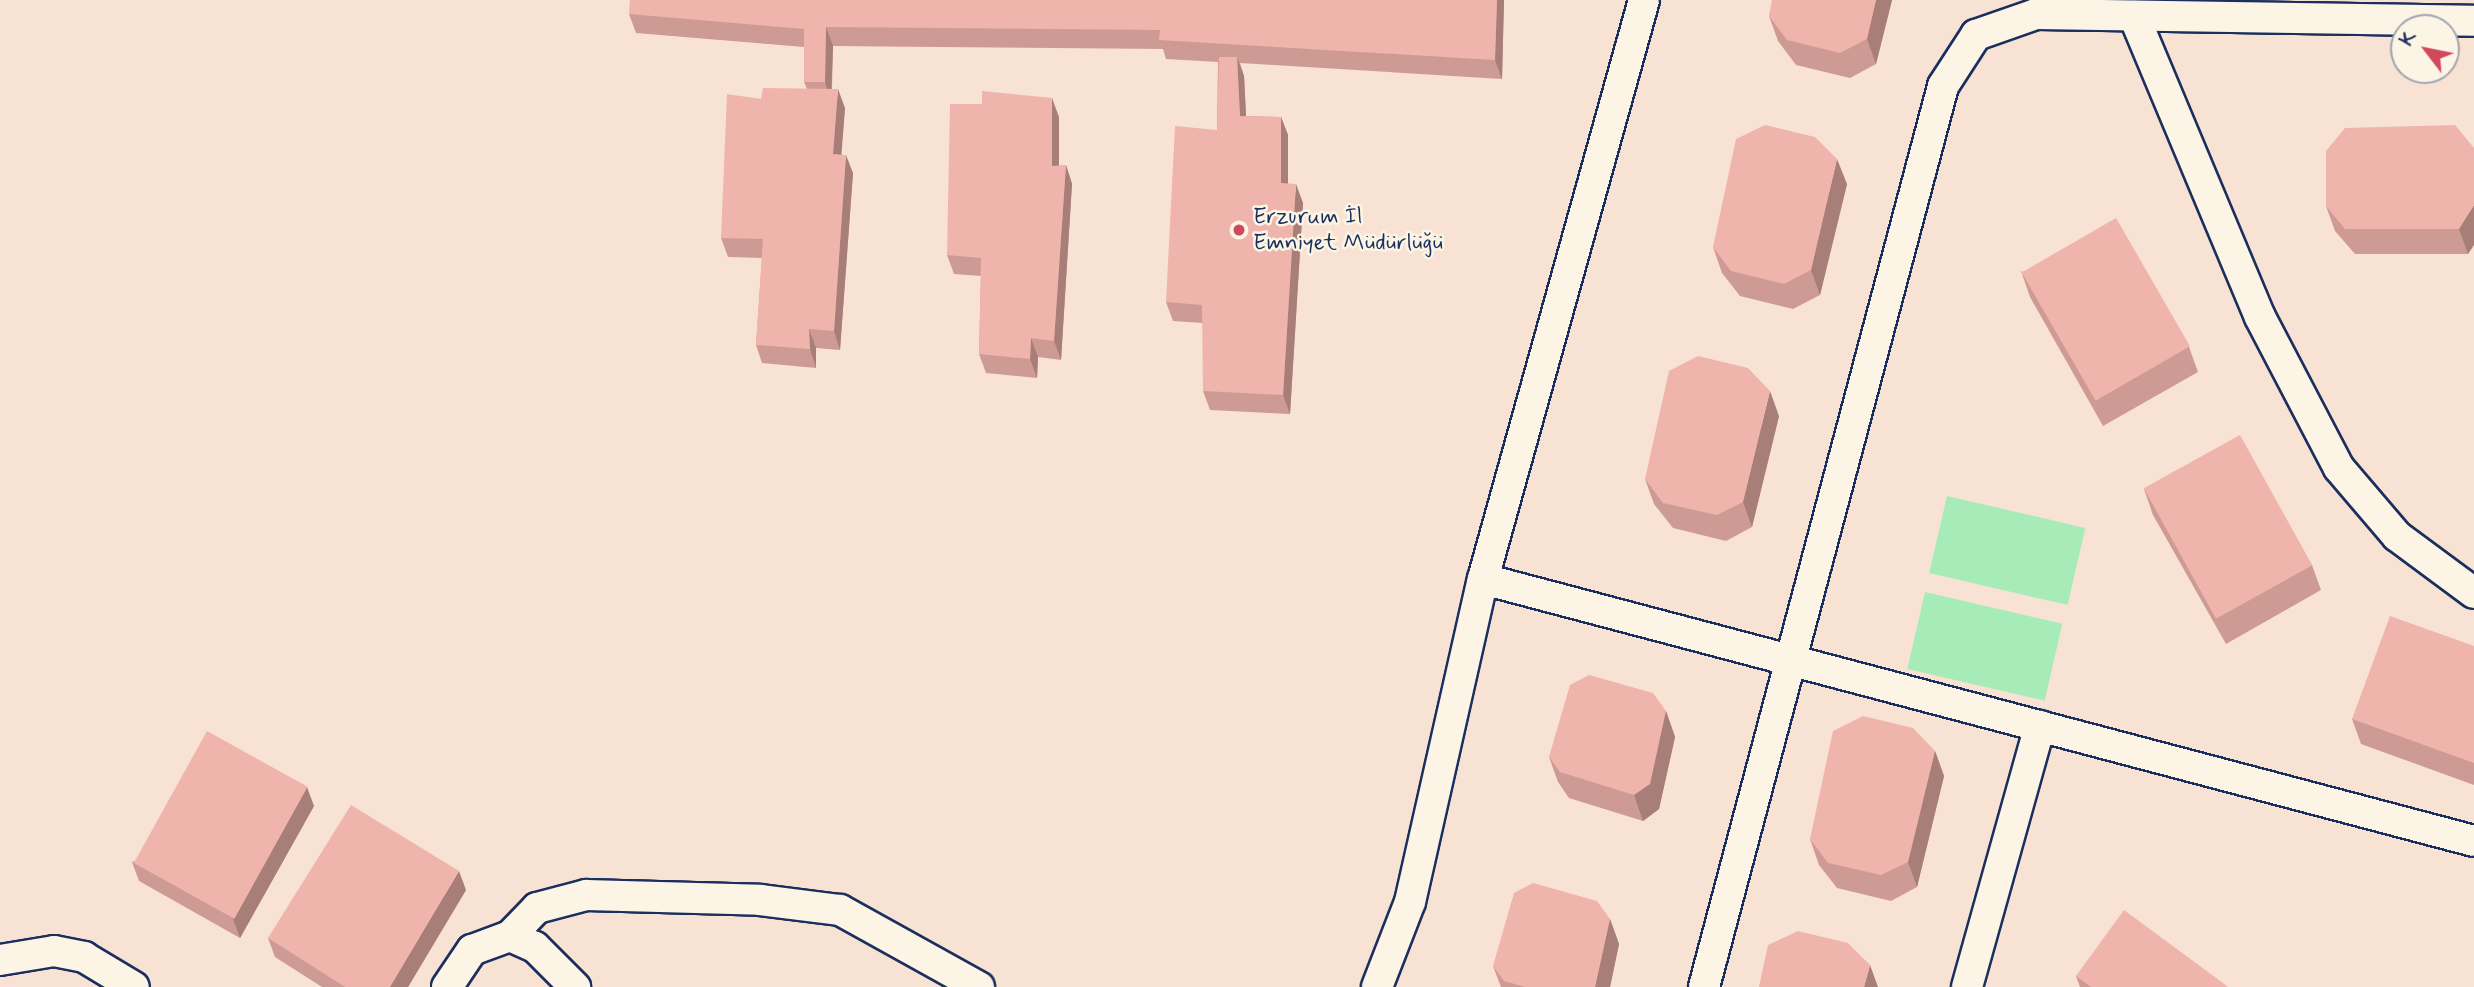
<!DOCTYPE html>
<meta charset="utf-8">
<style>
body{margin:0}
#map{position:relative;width:2474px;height:987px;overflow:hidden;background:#f8e2d4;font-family:Mynerve,sans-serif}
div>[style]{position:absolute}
.green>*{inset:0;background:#a7ecb8;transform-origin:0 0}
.roads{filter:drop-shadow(2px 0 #1b2f5e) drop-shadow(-2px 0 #1b2f5e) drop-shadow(0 2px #1b2f5e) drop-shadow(0 -2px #1b2f5e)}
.minor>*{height:30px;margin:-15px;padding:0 15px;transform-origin:15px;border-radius:15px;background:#fcf5e5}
.wall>*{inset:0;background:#ce9b94}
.shaded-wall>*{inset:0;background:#a77e78}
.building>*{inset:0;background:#efb4ac;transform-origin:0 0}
.dots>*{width:19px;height:19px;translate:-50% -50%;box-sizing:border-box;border:4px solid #fcf5e5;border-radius:50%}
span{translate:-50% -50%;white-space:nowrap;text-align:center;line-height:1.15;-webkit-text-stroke:5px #fcf5e5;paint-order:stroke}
.poi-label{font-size:23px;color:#1b2f5e}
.left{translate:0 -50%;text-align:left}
.north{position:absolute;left:2390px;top:14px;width:70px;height:70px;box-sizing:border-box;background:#fcf5e5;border:2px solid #a2a6af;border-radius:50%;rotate:302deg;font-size:19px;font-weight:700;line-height:28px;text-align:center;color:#1b2f5e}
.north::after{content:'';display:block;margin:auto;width:24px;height:32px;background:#d1495b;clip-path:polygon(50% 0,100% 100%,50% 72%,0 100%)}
</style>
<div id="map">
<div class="green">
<i style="left:1947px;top:496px;width:142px;height:79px;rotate:13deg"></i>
<i style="left:1925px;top:592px;width:141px;height:79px;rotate:13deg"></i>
</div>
<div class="roads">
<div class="minor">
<i style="left:2134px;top:16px;width:326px;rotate:67.3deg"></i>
<i style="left:2260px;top:317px;width:170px;rotate:62.4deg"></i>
<i style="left:2339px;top:468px;width:89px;rotate:49.5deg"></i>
<i style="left:2397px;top:536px;width:96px;rotate:36.5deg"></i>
<i style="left:1483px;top:579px;width:1025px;rotate:14.81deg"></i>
<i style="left:510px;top:936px;width:39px;rotate:-46deg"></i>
<i style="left:537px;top:908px;width:51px;rotate:-14.9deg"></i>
<i style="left:586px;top:895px;width:174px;rotate:1.6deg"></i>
<i style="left:760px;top:900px;width:81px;rotate:7.1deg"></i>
<i style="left:840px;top:910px;width:159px;rotate:29deg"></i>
<i style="left:0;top:960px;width:55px;rotate:-9.5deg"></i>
<i style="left:54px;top:951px;width:31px;rotate:11deg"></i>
<i style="left:84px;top:957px;width:58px;rotate:31deg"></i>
<i style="left:447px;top:987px;width:45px;rotate:-56deg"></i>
<i style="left:472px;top:950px;width:40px;rotate:-20.2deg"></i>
<i style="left:510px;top:936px;width:27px;rotate:24deg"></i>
<i style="left:535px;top:947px;width:57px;rotate:45deg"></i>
<i style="left:1377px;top:987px;width:91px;rotate:-68.8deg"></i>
<i style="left:1410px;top:902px;width:331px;rotate:-77.3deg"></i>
<i style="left:1483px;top:579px;width:601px;rotate:-74.46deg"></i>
<i style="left:1704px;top:987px;width:932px;rotate:-75.14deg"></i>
<i style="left:1943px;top:86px;width:61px;rotate:-57.1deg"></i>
<i style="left:1976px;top:35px;width:64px;rotate:-19.3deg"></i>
<i style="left:2036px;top:14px;width:438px;rotate:0.9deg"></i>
<i style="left:1967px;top:987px;width:271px;rotate:-74.4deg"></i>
</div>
</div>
<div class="wall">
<i style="clip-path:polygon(1504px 0,1502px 79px,1240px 63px,1244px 76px,1246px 116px,1281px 117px,1288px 135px,1288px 183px,1303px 203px,1290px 414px,1210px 410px,1203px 391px,1203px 323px,1173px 321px,1166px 302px,1217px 130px,1218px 62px,1166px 59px,1163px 49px,833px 46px,832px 89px,845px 108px,841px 154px,853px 173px,840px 350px,816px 348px,816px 368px,762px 363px,756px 345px,762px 258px,728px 257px,721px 238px,761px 99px,807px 89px,804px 82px,804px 47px,636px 33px,629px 14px)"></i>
<i style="clip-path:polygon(1892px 0,1876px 64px,1850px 78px,1796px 65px,1778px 41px,1769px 16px)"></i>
<i style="clip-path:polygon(1059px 117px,1059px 166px,1066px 165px,1072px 184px,1061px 360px,1038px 357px,1037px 378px,986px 373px,979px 354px,981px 276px,954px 274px,947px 255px)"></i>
<i style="clip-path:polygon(2474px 148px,2468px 254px,2355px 254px,2335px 231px,2326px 206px)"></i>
<i style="clip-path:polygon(1847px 184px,1820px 295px,1793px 309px,1740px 296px,1722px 273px,1713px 247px)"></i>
<i style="clip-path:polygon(2021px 271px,2189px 347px,2198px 372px,2103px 426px,2030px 297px)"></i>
<i style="clip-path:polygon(1779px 416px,1752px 527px,1726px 541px,1673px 528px,1654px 504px,1645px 479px)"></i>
<i style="clip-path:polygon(2144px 489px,2312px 565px,2321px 590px,2226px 644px,2153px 515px)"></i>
<i style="clip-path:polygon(2474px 646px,2474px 785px,2361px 744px,2352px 719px)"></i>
<i style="clip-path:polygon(1666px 711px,1675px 737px,1659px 809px,1643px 821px,1569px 798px,1558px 782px,1549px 757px)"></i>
<i style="clip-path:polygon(1935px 751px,1944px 776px,1917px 887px,1891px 901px,1837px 888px,1819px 865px,1810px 839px)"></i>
<i style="clip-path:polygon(314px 806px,240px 938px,139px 881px,132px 862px)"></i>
<i style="clip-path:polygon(466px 890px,408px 987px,322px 987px,275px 957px,268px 938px)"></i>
<i style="clip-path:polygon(1610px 919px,1619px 944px,1610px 987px,1501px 987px,1493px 966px)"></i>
<i style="clip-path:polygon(2076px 976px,2228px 987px,2080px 987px)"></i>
</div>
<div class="shaded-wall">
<i style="clip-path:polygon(1497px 0,1504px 0,1502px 79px,1495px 60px)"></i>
<i style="clip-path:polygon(1876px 0,1892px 0,1876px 64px,1867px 39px)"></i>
<i style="clip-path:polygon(826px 27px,833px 46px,831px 101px,825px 82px)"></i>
<i style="clip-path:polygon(1237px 57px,1244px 76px,1247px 135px,1240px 116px)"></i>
<i style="clip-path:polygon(838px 89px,845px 108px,840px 173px,833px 154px)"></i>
<i style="clip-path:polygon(1052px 98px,1059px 117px,1059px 185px,1052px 166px)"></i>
<i style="clip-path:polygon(1281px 117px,1288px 135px,1288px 201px,1281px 183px)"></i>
<i style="clip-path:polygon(846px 155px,853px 173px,840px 350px,834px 331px)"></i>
<i style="clip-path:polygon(1837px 159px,1847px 184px,1820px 295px,1811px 270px)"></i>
<i style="clip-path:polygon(1066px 165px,1072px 184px,1061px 360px,1054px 341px)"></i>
<i style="clip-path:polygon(1296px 184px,1303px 203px,1290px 414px,1283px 395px)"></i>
<i style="clip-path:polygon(2474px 205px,2474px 245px,2468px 254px,2459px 229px)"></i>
<i style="clip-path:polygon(809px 329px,816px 348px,816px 368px,810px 349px)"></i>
<i style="clip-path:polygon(1031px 338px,1038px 357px,1037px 378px,1030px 359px)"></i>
<i style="clip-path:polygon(1770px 391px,1779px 416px,1752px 527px,1743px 502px)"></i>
<i style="clip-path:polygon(1666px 711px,1675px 737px,1659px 809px,1643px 821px,1634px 795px)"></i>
<i style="clip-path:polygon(1935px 751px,1944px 776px,1917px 887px,1908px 862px)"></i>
<i style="clip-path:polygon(307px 787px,314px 806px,240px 938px,233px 919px)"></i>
<i style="clip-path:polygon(459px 871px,466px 890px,408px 987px,390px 987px)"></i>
<i style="clip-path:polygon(1610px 919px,1619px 944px,1610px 987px,1595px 987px)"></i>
<i style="clip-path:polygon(1870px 965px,1878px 987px,1864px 987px)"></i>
</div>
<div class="building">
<i style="clip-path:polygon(630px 0,1497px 0,1495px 60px,1159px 40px,1160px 30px,826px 27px,825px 82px,804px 82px,804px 29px,629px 14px)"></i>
<i style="clip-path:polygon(1772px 0,1876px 0,1867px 39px,1840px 53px,1787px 40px,1769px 16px)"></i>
<i style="clip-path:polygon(1219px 57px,1237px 57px,1240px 116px,1281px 117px,1281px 183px,1296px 184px,1283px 395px,1203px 391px,1202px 305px,1166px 302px,1175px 126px,1217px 130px)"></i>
<i style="clip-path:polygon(763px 88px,838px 89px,833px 154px,846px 155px,834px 331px,809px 329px,810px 349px,756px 345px,763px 239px,721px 238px,727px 94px,761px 99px)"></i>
<i style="clip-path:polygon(982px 91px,1052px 98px,1052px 166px,1066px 165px,1054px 341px,1031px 338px,1030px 359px,979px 354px,981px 258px,947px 255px,950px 104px,982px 104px)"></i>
<i style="clip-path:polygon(1765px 125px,1815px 137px,1837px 159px,1811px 270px,1784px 284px,1731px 271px,1713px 247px,1736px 139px)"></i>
<i style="clip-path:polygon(2455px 125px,2474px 148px,2474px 205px,2459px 229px,2345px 229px,2326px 206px,2326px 151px,2345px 128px)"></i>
<i style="left:2116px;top:218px;width:148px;height:109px;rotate:60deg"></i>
<i style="clip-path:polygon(1698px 356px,1748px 368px,1770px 391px,1743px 502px,1717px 515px,1663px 503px,1645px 479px,1669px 371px)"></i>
<i style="left:2240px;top:435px;width:149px;height:110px;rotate:61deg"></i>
<i style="clip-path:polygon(2390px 616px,2474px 646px,2474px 763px,2352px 719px)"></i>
<i style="clip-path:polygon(1589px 675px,1653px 693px,1666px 711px,1650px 784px,1634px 795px,1560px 772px,1549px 757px,1570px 685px)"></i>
<i style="clip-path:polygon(1863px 716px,1913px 728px,1935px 751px,1908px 862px,1881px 875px,1828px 863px,1810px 839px,1833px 731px)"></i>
<i style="left:207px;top:731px;width:115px;height:151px;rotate:29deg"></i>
<i style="clip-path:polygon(351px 805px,459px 871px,390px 987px,345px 987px,268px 938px)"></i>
<i style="clip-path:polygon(1533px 883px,1597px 901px,1610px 919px,1595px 987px,1525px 987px,1504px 981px,1493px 966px,1514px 893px)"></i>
<i style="clip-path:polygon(2124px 910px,2227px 986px,2227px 987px,2091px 987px,2076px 976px)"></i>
<i style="clip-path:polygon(1798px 931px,1848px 943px,1870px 965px,1864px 987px,1759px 987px,1768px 945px)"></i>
</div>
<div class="dots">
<i style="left:1239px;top:230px;background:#d1495b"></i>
</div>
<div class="poi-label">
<span class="left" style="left:1253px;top:230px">Erzurum İl<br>Emniyet Müdürlüğü</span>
</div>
<div class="north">K</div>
</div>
